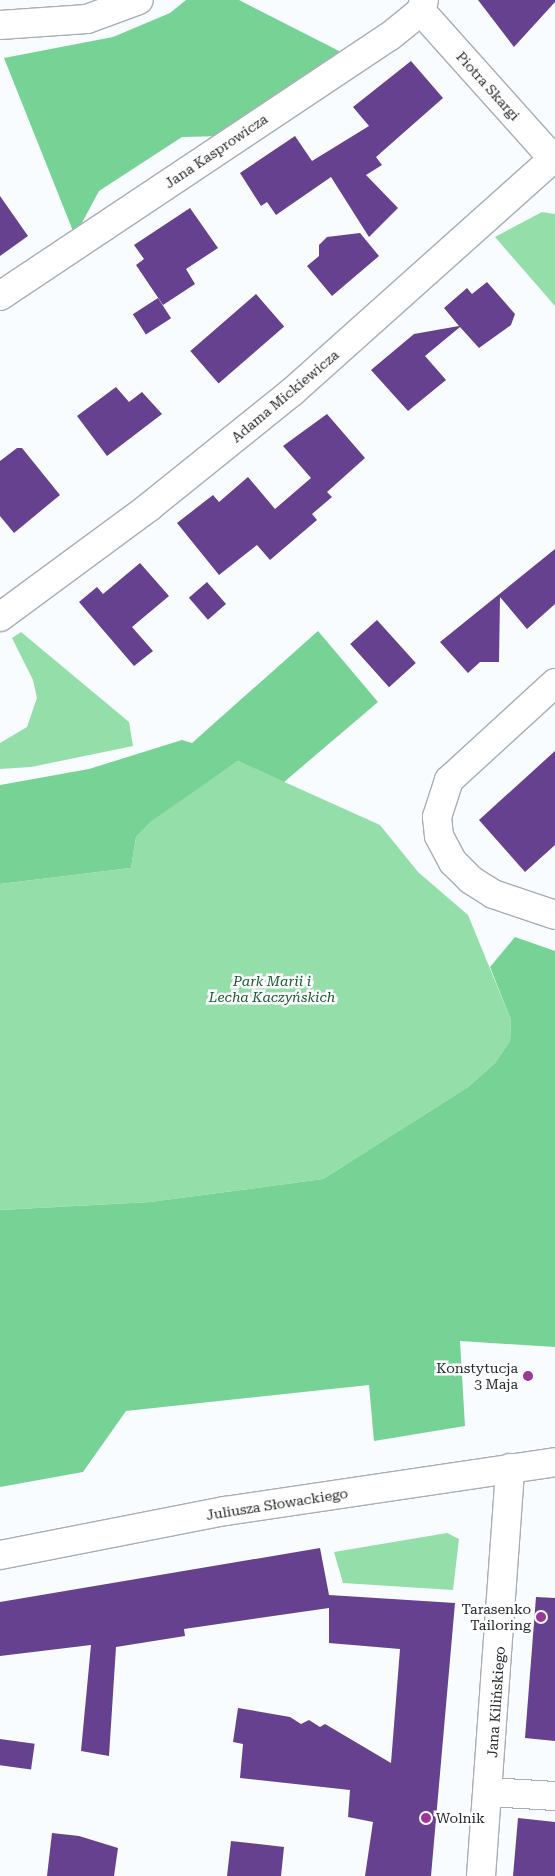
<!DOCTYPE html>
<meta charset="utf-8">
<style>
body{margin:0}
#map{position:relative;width:555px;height:1876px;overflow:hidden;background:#f9fcfe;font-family:"Roboto Serif",serif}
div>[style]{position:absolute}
.green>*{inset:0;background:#94deaa}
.forest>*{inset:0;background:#76d395}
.building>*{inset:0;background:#65418f;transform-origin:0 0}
.roads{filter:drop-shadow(1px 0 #a8aeb4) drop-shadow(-1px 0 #a8aeb4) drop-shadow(0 1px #a8aeb4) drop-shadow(0 -1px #a8aeb4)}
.street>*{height:28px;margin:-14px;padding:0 14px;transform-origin:14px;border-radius:14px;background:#fff}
.dots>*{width:14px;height:14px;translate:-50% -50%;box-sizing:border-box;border:2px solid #fff;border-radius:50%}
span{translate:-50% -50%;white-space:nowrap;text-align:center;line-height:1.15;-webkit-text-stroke:5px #fff;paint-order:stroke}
.street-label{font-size:14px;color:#26292b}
.park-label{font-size:14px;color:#145831;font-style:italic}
.poi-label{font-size:14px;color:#26292b}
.right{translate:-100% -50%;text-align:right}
.left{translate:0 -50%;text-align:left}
</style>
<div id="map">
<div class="green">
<i style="clip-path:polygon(542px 212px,555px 214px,555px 306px,495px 237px)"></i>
<i style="clip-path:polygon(21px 632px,129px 722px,133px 746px,31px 767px,0 769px,0 743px,27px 727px,37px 698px,33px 680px,12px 638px)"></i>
<i style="clip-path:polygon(238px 761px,380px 825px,418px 872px,468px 915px,511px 1020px,510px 1041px,495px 1063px,468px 1087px,323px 1179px,150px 1202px,0 1210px,0 884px,131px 868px,136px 837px,150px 821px)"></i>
<i style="clip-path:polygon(447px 1533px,459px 1539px,453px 1590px,343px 1583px,334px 1552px)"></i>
</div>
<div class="forest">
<i style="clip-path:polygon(186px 0,239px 0,343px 53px,223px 136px,182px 137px,99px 191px,75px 236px,4px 58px,113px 37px,170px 13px)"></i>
<i style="clip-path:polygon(318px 631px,378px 702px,284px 782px,238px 761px,150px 822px,136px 837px,131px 868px,0 884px,0 785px,89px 769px,182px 740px,192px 743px)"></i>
<i style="clip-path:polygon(515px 937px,555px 951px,555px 1347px,460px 1341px,465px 1426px,374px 1441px,369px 1385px,126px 1411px,83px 1472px,0 1487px,0 1210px,150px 1202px,323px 1179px,468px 1087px,495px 1063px,510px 1041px,511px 1020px,490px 967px)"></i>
</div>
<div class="building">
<i style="clip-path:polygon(478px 0,555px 0,555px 2px,514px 47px)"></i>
<i style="clip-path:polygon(411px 61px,443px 98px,376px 157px,382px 165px,366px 175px,398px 208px,369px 237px,331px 177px,276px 215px,267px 202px,261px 206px,240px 173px,295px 136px,312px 161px,369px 126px,353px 107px)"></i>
<i style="clip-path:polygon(0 196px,28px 236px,0 256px)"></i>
<i style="clip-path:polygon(190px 208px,218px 248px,186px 269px,195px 284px,163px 305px,136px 265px,144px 259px,134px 245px)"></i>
<i style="clip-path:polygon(360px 233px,379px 256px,332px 296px,307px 266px,319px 256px,319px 245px,327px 237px)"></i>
<i style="clip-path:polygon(487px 282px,515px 314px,511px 325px,479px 348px,460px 327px,425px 356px,446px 380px,408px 411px,371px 370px,414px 334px,459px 326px,444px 308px,467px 288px,472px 294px)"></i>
<i style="left:256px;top:294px;width:43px;height:87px;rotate:49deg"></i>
<i style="left:158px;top:298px;width:24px;height:30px;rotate:57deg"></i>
<i style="clip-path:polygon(116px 387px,129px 402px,142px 392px,162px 414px,107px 456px,77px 416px)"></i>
<i style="clip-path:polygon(327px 414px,365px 458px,327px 492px,332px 497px,312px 514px,317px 520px,270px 560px,257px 545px,219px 575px,177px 523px,213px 495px,219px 502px,248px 477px,275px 509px,311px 478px,283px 446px)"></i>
<i style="clip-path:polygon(17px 448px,22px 448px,60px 495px,14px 533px,0 516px,0 461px)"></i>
<i style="clip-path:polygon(555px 549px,555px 604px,527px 629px,500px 597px,499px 662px,480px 662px,468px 673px,440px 642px)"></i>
<i style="clip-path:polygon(140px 563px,169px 596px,132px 627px,153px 651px,134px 666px,79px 602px,97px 587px,103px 594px)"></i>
<i style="left:207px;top:582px;width:29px;height:24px;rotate:49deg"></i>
<i style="left:377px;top:620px;width:58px;height:36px;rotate:48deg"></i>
<i style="clip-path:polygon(555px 751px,555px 845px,525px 872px,479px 820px)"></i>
<i style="clip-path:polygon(320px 1548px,329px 1595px,455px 1603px,431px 1876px,365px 1876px,373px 1822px,348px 1817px,350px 1790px,240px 1778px,243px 1744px,233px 1742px,238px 1708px,290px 1717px,301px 1724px,309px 1720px,320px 1727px,325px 1724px,391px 1763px,400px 1649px,329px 1643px,329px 1608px,184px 1629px,185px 1636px,116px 1647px,109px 1756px,81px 1751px,91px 1645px,0 1656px,0 1602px)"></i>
<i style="clip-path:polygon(536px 1597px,555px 1598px,555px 1741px,525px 1738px)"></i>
<i style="left:0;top:1739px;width:35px;height:26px;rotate:8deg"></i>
<i style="clip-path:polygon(518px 1818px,555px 1822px,555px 1876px,513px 1876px)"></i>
<i style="clip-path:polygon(52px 1833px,79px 1836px,118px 1848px,114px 1876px,47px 1876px)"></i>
<i style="clip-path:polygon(231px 1841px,284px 1847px,281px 1876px,227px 1876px)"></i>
</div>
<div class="roads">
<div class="street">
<i style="left:421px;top:11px;width:201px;rotate:48.2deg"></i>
<i style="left:0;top:25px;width:87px;rotate:-3.9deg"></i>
<i style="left:87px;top:19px;width:55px;rotate:-20.1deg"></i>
<i style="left:0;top:296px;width:467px;rotate:-33.7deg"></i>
<i style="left:389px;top:37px;width:41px;rotate:-39.1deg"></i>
<i style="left:421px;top:11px;width:11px;rotate:-75deg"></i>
<i style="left:0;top:617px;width:185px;rotate:-36.4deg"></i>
<i style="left:149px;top:507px;width:184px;rotate:-38.8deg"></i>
<i style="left:292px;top:392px;width:353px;rotate:-41.8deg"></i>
<i style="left:555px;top:683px;width:144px;rotate:137.5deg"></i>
<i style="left:449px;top:780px;width:39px;rotate:108deg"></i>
<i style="left:437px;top:817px;width:19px;rotate:84deg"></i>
<i style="left:439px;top:836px;width:30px;rotate:62deg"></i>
<i style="left:453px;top:862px;width:25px;rotate:45deg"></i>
<i style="left:471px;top:880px;width:26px;rotate:32deg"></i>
<i style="left:493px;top:894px;width:65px;rotate:18.7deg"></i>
<i style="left:0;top:1555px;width:229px;rotate:-11.1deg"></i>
<i style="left:225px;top:1511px;width:334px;rotate:-8.4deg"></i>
<i style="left:489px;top:1792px;width:66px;rotate:3.5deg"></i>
<i style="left:481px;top:1876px;width:409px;rotate:-85.9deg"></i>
</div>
</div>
<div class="dots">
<i style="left:528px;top:1376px;background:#9d369a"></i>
<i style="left:541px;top:1617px;background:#9d369a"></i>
<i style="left:426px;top:1818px;background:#9d369a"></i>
</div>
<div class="street-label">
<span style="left:488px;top:86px;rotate:48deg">Piotra Skargi</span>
<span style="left:216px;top:151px;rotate:-34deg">Jana Kasprowicza</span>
<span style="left:285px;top:396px;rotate:-40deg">Adama Mickiewicza</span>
<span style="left:277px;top:1504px;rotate:-9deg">Juliusza Słowackiego</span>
<span style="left:496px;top:1702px;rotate:-86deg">Jana Kilińskiego</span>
</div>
<div class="park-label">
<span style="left:272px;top:989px">Park Marii i<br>Lecha Kaczyńskich</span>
</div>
<div class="poi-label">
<span class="right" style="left:518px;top:1376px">Konstytucja<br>3 Maja</span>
<span class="right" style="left:531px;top:1617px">Tarasenko<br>Tailoring</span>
<span class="left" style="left:436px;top:1818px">Wolnik</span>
</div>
</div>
